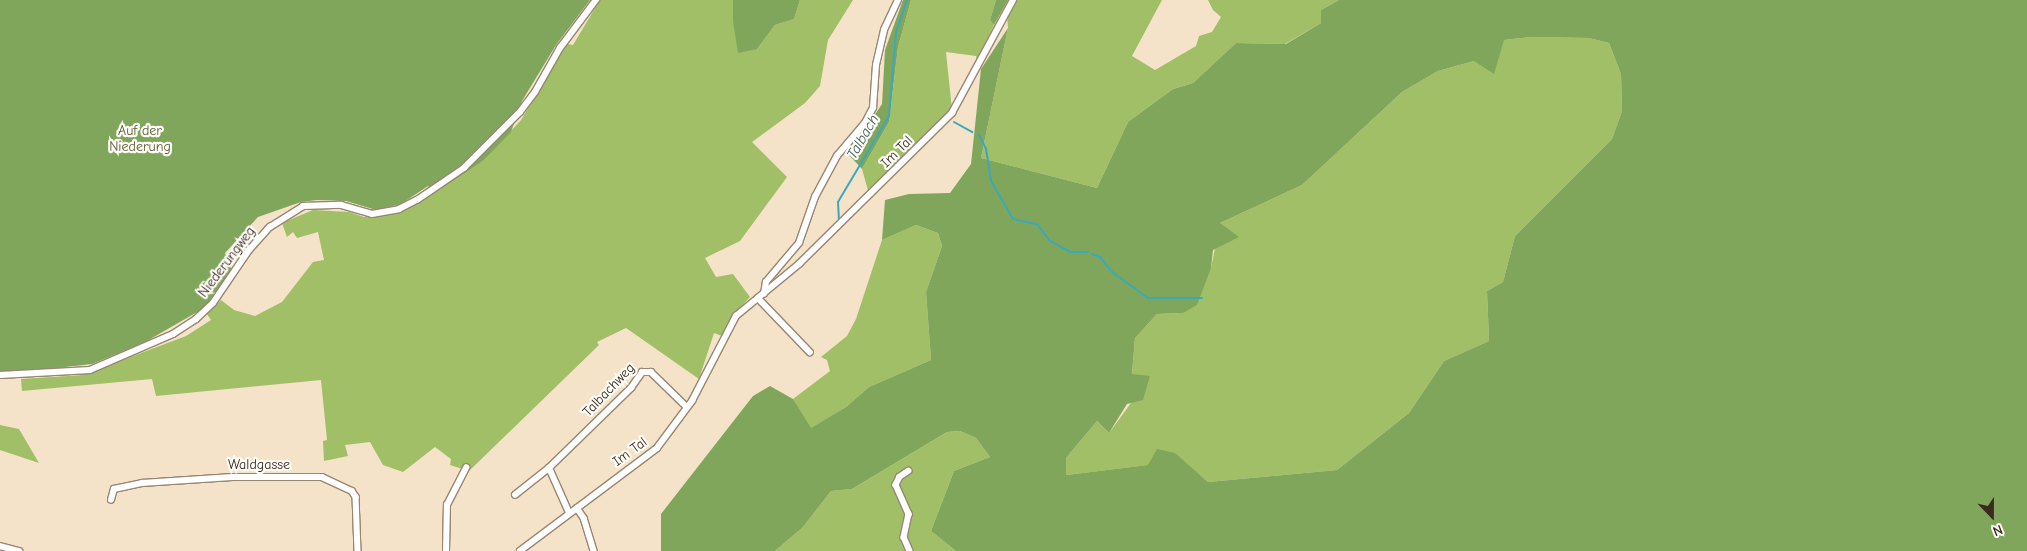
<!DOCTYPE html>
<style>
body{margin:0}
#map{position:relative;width:2027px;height:551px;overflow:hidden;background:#f4e3c8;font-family:"Comic Neue",sans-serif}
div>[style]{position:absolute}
.green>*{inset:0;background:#a0bf67}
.forest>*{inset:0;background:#80a65c}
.stream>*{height:2px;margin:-1px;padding:0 1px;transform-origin:1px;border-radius:1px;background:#3ba9ba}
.roads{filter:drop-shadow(1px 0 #988673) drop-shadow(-1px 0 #988673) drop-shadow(0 1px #988673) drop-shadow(0 -1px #988673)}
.minor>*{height:5.5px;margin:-2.75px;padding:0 2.75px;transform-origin:2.75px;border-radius:2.75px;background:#fff}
span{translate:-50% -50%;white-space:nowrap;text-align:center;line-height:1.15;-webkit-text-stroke:4.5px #fdfcf7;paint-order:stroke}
.park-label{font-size:14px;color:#5e5e38}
.street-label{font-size:14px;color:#3b2a1e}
.water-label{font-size:15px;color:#3b5d5c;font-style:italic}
.north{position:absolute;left:1967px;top:491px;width:50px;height:50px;-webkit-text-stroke:4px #fdfcf7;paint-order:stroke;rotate:158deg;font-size:14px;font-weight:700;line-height:20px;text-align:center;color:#3b2a1e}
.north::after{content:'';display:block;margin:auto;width:18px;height:22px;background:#3b2a1e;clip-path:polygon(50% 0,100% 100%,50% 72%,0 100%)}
</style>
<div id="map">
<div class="green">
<i style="clip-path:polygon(600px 0,733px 0,733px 21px,757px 49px,775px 25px,794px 19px,800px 0,853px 0,828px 40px,820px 86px,805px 103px,752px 142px,787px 177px,740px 241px,705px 258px,716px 277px,733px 274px,750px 297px,733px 315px,722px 336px,714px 333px,699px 379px,626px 328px,597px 342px,599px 345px,469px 471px,450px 465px,451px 459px,435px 447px,403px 472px,383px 465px,370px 442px,345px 445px,348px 456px,324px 461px,323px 441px,327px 440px,321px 380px,156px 396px,152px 379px,22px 391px,21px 379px,83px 375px,186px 336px,211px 320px,207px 314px,221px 300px,234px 310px,255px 316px,282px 302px,313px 262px,324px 260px,318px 232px,297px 238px,293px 232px,287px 237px,282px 223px,313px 210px,349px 212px,364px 217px,411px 206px,483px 161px,521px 120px,567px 44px,573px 45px)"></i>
<i style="clip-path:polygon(911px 0,996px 0,990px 20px,994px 25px,977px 60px,976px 56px,946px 52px,952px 110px,869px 194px,862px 169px,889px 122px,898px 47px)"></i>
<i style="clip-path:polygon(1016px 0,1162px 0,1132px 56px,1155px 70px,1196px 46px,1199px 36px,1212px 32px,1221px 17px,1213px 10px,1208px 0,1339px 0,1321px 10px,1321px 23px,1285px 44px,1236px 43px,1193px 83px,1173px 89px,1128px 122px,1097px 188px,981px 158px,1008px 28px,1007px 15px)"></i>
<i style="clip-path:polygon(1531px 37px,1589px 38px,1609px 43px,1621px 74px,1622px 111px,1612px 139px,1515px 236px,1503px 282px,1487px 291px,1489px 341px,1444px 361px,1409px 413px,1337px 470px,1208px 482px,1175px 454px,1149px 465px,1066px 475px,1066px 458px,1097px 421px,1109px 433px,1150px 377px,1132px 375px,1135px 338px,1157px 314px,1183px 313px,1211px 268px,1220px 223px,1302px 185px,1402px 92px,1438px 71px,1474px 61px,1504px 40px)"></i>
<i style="clip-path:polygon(916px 225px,938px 233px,942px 246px,926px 292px,931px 360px,869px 387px,846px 407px,810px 429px,793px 399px,830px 371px,827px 360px,821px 357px,847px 336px,856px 319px,882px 240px)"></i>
<i style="clip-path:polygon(0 425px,19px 429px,39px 463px,0 450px)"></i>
<i style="clip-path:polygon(960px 431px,976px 438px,990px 457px,954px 471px,931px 531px,956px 551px,775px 551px,803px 527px,831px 491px,852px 489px,947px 432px)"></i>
</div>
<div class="forest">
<i style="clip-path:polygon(0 0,590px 0,556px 45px,522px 101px,511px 132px,483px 161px,434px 193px,428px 186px,401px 204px,376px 210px,346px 201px,317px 200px,301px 202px,258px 217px,225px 253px,232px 271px,206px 307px,145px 342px,92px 364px,21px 372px,0 371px)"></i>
<i style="clip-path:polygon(733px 0,800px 0,794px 19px,775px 25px,757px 49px,738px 53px,733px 21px)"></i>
<i style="clip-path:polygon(903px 0,911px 0,898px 47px,889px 122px,862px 169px,849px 155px,865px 137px,862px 134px,882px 104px,885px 50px)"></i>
<i style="clip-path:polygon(996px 0,1008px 0,994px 25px,990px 20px)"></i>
<i style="clip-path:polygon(evenodd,1339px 0,2027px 0,2027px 551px,956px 551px,931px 531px,954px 471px,990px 457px,976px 438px,960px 431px,947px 432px,852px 489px,831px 491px,803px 527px,775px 551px,661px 551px,661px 514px,753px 396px,770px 386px,793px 399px,811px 428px,846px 407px,869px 387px,931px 360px,926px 292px,942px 246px,938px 233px,916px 225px,882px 240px,885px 200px,909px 194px,950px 193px,971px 164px,981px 69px,1008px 28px,981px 158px,1097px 188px,1128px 122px,1173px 89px,1193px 83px,1236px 43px,1286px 44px,1321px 23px,1321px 10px,1339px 0,1531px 37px,1589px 38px,1609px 43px,1621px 74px,1622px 111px,1612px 139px,1515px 236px,1503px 282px,1487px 291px,1489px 341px,1444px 361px,1409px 413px,1337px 470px,1208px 482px,1175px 453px,1157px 449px,1148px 465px,1066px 475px,1066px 458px,1097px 421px,1109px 433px,1127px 404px,1143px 400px,1150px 376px,1132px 374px,1135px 338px,1157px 314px,1183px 313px,1197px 305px,1211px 268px,1213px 250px,1239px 237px,1220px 223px,1302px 185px,1402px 92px,1438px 71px,1474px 61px,1494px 74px,1504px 40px,1531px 37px)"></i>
</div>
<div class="stream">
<i style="left:954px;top:122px;width:21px;rotate:29deg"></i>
<i style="left:979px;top:135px;width:16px;rotate:63deg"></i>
<i style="left:986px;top:149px;width:32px;rotate:81deg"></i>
<i style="left:991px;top:181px;width:44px;rotate:59.9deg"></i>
<i style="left:1013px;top:219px;width:25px;rotate:12deg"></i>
<i style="left:1037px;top:224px;width:20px;rotate:53deg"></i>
<i style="left:1049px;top:240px;width:14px;rotate:30deg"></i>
<i style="left:1061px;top:247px;width:11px;rotate:27deg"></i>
<i style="left:1071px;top:252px;width:17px"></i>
<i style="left:839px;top:221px;width:19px;rotate:-93deg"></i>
<i style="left:838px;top:202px;width:100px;rotate:-59.3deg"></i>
<i style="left:889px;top:116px;width:84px;rotate:-85.2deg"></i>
<i style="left:896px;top:32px;width:34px;rotate:-71deg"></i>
<i style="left:1092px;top:254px;width:9px;rotate:21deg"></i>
<i style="left:1100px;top:257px;width:19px;rotate:51deg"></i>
<i style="left:1112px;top:272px;width:44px;rotate:35.8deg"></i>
<i style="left:1148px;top:298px;width:54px"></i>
</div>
<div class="roads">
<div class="minor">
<i style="left:764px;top:294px;width:12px;rotate:-81deg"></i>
<i style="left:766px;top:282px;width:51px;rotate:-49.8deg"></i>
<i style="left:799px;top:243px;width:49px;rotate:-70.8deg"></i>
<i style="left:815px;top:197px;width:47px;rotate:-61.8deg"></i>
<i style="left:837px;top:156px;width:43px;rotate:-49.7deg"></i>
<i style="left:865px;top:123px;width:17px;rotate:-62deg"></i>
<i style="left:873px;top:108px;width:43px;rotate:-86deg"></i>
<i style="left:876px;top:65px;width:36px;rotate:-77deg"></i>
<i style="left:884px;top:30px;width:33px;rotate:-65deg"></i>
<i style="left:758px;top:298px;width:75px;rotate:46.1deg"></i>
<i style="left:0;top:375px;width:90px;rotate:-3.2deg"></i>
<i style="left:90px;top:370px;width:90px;rotate:-23.4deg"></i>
<i style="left:173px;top:334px;width:27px;rotate:-33deg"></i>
<i style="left:196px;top:319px;width:23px;rotate:-43deg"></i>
<i style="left:213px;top:303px;width:64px;rotate:-55.8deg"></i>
<i style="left:249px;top:250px;width:31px;rotate:-48deg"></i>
<i style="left:270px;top:227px;width:39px;rotate:-32deg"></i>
<i style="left:303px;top:206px;width:38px;rotate:-2deg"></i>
<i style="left:341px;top:205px;width:32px;rotate:16deg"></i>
<i style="left:372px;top:214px;width:27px;rotate:-10deg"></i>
<i style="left:399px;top:209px;width:20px;rotate:-27deg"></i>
<i style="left:417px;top:200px;width:57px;rotate:-34.2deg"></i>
<i style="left:464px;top:168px;width:79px;rotate:-45deg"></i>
<i style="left:520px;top:112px;width:25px;rotate:-53deg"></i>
<i style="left:535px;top:92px;width:51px;rotate:-60.4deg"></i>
<i style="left:560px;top:48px;width:60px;rotate:-53.1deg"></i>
<i style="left:909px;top:471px;width:11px;rotate:146deg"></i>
<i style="left:900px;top:477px;width:9px;rotate:117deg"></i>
<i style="left:896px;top:485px;width:32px;rotate:66deg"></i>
<i style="left:909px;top:514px;width:24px;rotate:102deg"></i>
<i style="left:904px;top:537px;width:15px;rotate:67deg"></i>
<i style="left:515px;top:495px;width:43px;rotate:-38.5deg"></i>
<i style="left:111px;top:500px;width:11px;rotate:-75deg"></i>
<i style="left:114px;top:489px;width:29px;rotate:-12deg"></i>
<i style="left:142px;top:483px;width:90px;rotate:-3.8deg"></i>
<i style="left:232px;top:477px;width:90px"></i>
<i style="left:322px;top:477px;width:33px;rotate:25deg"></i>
<i style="left:352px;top:491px;width:7px;rotate:56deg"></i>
<i style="left:356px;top:497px;width:54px;rotate:87.9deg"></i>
<i style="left:577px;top:508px;width:12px;rotate:55deg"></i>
<i style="left:584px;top:518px;width:34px;rotate:73deg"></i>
<i style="left:569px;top:513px;width:49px;rotate:-114deg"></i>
<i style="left:549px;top:468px;width:115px;rotate:-44.3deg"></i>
<i style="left:631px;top:388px;width:19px;rotate:-55deg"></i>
<i style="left:642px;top:372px;width:9px"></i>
<i style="left:651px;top:372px;width:50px;rotate:44.2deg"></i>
<i style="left:0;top:546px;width:20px;rotate:15deg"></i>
<i style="left:446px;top:551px;width:46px;rotate:-88.8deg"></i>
<i style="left:447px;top:505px;width:42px;rotate:-62.8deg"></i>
<i style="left:520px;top:551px;width:171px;rotate:-36.9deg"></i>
<i style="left:657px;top:448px;width:59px;rotate:-53.3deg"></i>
<i style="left:692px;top:401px;width:96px;rotate:-62.6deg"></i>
<i style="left:736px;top:316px;width:82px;rotate:-39.5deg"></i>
<i style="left:799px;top:264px;width:215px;rotate:-44.6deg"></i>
<i style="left:952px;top:113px;width:128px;rotate:-61.6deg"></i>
</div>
</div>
<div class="park-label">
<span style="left:140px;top:139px">Auf der<br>Niederung</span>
</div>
<div class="street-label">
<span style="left:897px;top:152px;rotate:-45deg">Im Tal</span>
<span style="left:227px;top:262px;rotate:-53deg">Niederungweg</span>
<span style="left:609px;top:390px;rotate:-46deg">Talbachweg</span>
<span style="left:630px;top:452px;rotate:-36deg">Im Tal</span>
<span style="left:259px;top:465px">Waldgasse</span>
</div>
<div class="water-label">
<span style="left:863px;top:137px;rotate:-60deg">Talbach</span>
</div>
<div class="north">N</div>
</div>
